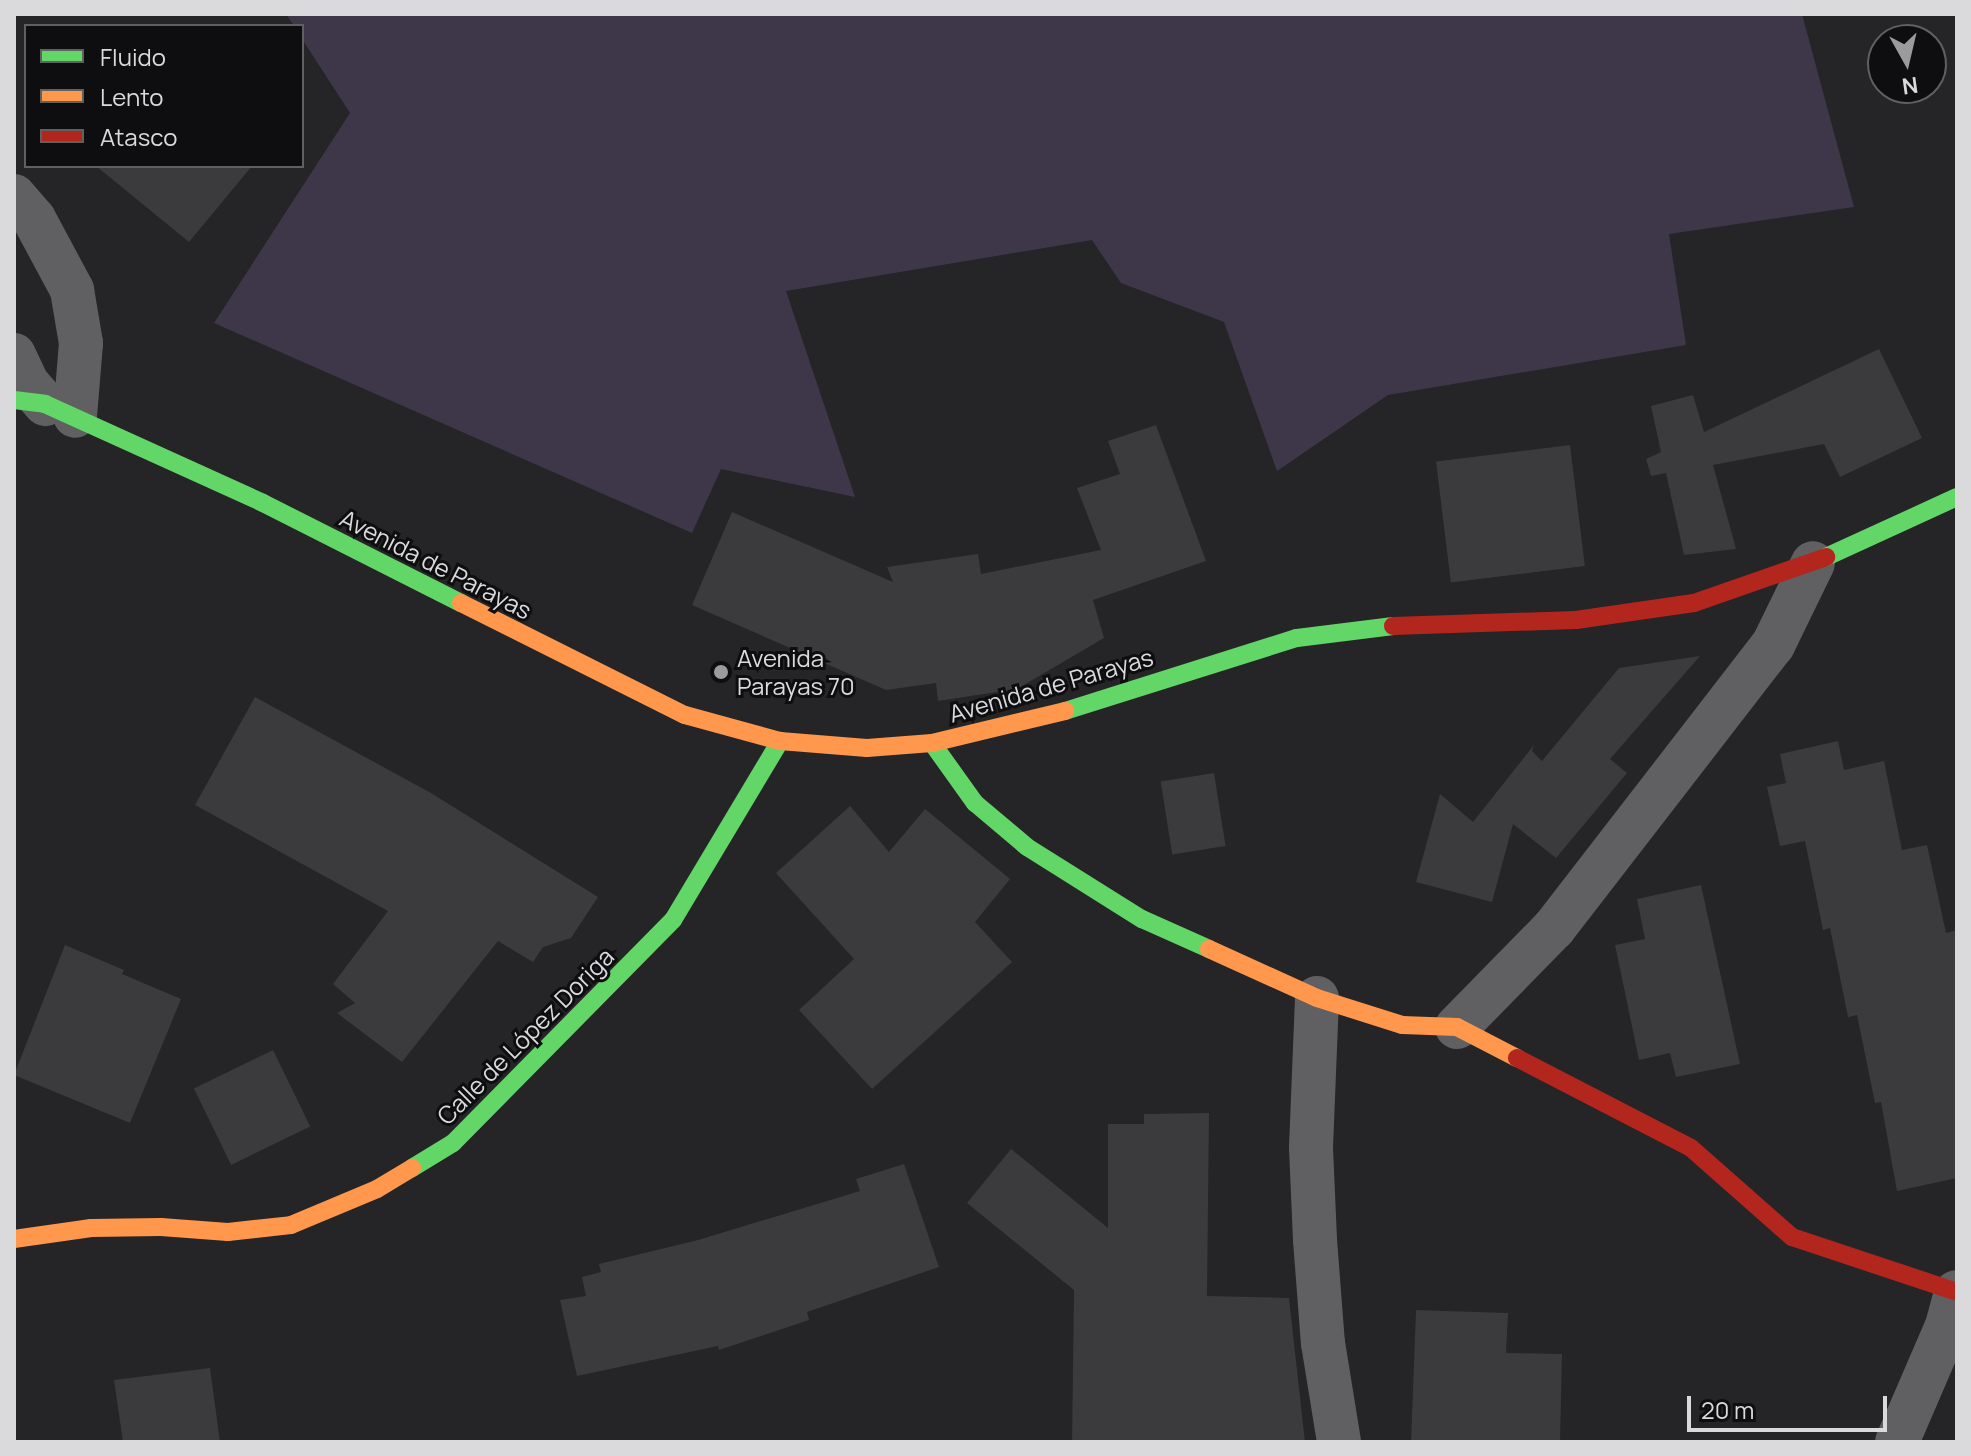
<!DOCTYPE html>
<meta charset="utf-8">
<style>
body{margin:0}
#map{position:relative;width:1971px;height:1456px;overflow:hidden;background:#252426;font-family:Manrope,sans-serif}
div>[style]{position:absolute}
.green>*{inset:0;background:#3e374a}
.building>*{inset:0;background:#3b3a3c;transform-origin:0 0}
.street>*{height:44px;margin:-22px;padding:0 22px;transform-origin:22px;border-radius:22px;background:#606063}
.fast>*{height:18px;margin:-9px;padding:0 9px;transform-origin:9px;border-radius:9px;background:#63d668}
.slow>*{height:18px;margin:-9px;padding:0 9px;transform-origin:9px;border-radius:9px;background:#ff974d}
.jam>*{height:18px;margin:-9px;padding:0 9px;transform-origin:9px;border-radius:9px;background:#b3261e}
.dots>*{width:22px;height:22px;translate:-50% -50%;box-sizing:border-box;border:4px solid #0e0d0f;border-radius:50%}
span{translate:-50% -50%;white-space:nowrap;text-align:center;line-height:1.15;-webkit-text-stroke:6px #0e0d0f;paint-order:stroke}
.street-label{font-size:24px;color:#dad9dc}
.poi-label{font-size:24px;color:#dad9dc}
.left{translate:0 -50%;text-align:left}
.frame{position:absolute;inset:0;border:16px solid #dad9dc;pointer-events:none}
.legend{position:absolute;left:24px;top:24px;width:280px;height:144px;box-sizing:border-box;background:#0e0d0f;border:2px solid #605f61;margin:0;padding:10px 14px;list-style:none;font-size:24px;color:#dad9dc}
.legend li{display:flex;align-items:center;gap:16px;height:40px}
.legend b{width:40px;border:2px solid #605f61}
.north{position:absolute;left:1867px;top:24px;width:80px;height:80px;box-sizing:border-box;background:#0e0d0f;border:2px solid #605f61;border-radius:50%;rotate:172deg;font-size:22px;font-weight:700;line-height:32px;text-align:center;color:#dad9dc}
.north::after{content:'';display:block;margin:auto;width:28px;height:36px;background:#9b9a9c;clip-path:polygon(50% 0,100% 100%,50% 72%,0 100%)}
.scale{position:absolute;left:1687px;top:1396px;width:200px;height:36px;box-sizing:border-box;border:4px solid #dad9dc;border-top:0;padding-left:10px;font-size:24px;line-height:28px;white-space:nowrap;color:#dad9dc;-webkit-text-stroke:6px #0e0d0f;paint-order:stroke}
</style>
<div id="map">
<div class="green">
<i style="clip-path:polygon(286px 14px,1802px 14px,1854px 207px,1669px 234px,1686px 345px,1388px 395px,1277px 471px,1224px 322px,1121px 283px,1092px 240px,786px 291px,855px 497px,721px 469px,692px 533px,214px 323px,350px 113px,302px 39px,302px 26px,294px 26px)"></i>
</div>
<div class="building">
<i style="clip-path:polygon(96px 166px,252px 166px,189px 242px)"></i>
<i style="clip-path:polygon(1879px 349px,1922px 438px,1840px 477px,1824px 444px,1713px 465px,1736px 549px,1684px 555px,1666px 473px,1651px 476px,1646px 459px,1661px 452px,1651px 406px,1693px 395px,1704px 432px)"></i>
<i style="clip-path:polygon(1156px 425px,1206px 561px,1093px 600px,1104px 638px,1017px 689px,938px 701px,936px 683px,886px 690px,692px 605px,732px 512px,893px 582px,887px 567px,978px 554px,981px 574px,1101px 550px,1077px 488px,1120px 474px,1108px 441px)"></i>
<i style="left:1570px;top:445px;width:122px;height:135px;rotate:83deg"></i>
<i style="clip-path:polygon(1700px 656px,1610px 759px,1627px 773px,1556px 858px,1513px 824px,1492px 902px,1416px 882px,1440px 794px,1473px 822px,1534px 745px,1532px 751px,1542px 761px,1619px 668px)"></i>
<i style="clip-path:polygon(255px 697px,431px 793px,598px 897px,571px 938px,543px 947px,533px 962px,498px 941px,402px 1062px,337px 1013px,355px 1003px,333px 984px,388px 911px,195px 805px)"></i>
<i style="clip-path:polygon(1838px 741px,1844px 770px,1884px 761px,1902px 850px,1927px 845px,1946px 933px,1957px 930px,1957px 1178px,1897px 1191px,1881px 1102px,1875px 1103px,1857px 1015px,1848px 1017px,1830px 928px,1823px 930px,1805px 841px,1780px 846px,1767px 787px,1786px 783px,1780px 754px)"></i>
<i style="left:1214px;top:773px;width:74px;height:54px;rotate:81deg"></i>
<i style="clip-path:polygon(850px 806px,889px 852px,925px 809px,1010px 879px,975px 922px,1012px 962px,872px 1089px,799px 1010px,854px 959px,776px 873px)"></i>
<i style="clip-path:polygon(1701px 885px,1740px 1064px,1676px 1077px,1670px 1053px,1639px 1060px,1615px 945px,1645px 939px,1637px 899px)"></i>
<i style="clip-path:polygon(65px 945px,124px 970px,122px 974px,181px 999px,130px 1123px,14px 1075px)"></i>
<i style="left:273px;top:1050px;width:85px;height:88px;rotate:64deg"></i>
<i style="clip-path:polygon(1209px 1113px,1207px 1296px,1289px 1298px,1305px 1442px,1072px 1442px,1074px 1290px,967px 1203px,1011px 1149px,1108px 1228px,1108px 1124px,1144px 1124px,1144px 1114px)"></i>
<i style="clip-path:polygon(904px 1164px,939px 1267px,807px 1312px,809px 1320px,719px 1350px,718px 1346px,577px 1376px,560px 1300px,586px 1296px,582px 1277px,601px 1272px,599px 1264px,698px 1240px,860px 1191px,856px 1179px)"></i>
<i style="clip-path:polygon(1416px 1310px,1508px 1313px,1506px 1353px,1562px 1354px,1560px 1442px,1411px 1442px)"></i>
<i style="clip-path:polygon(210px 1368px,220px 1442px,123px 1442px,114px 1380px)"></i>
</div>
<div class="street">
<i style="left:14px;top:196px;width:30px;rotate:49deg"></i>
<i style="left:34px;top:219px;width:81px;rotate:61.8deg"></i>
<i style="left:72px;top:290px;width:54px;rotate:80.4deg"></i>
<i style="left:81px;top:343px;width:73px;rotate:94.7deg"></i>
<i style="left:14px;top:355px;width:31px;rotate:65deg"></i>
<i style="left:27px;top:383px;width:28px;rotate:49deg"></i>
<i style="left:1317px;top:998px;width:150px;rotate:92.3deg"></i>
<i style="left:1311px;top:1148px;width:92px;rotate:87.5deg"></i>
<i style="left:1315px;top:1240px;width:103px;rotate:85.6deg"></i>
<i style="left:1323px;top:1343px;width:100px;rotate:80.8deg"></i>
<i style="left:1457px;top:1027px;width:139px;rotate:-45.6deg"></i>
<i style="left:1554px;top:928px;width:358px;rotate:-52.3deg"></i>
<i style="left:1773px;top:645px;width:91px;rotate:-64deg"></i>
<i style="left:1897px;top:1442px;width:126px;rotate:-66.7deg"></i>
<i style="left:1947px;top:1326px;width:35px;rotate:-75deg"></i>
</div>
<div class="fast">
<i style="left:14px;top:400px;width:31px;rotate:7deg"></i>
<i style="left:45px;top:404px;width:239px;rotate:24.4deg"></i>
<i style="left:263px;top:503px;width:222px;rotate:26.8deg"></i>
<i style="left:1826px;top:557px;width:144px;rotate:-24.6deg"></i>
<i style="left:1065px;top:711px;width:243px;rotate:-17.5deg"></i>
<i style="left:1297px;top:638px;width:97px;rotate:-7.1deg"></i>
<i style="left:932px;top:743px;width:74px;rotate:54.4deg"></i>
<i style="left:975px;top:803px;width:68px;rotate:40.2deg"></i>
<i style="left:1027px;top:847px;width:136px;rotate:32.1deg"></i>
<i style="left:1142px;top:919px;width:73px;rotate:24.1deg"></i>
<i style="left:412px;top:1168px;width:48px;rotate:-31.4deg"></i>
<i style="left:453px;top:1143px;width:313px;rotate:-45.4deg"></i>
<i style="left:673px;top:920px;width:209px;rotate:-59.1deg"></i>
</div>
<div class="slow">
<i style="left:461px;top:603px;width:250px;rotate:26.6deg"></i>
<i style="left:685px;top:715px;width:98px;rotate:15.3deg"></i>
<i style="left:780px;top:741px;width:87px;rotate:4.6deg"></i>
<i style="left:867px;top:748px;width:65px;rotate:-4.4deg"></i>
<i style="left:932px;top:743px;width:137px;rotate:-13.5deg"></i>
<i style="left:1209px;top:949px;width:119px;rotate:24.4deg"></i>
<i style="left:1317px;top:998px;width:89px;rotate:17.6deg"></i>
<i style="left:1402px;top:1025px;width:55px;rotate:2.1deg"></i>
<i style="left:1457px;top:1027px;width:68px;rotate:27.3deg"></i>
<i style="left:14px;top:1239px;width:78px;rotate:-8.1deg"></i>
<i style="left:91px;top:1228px;width:70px;rotate:-0.8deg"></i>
<i style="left:161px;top:1227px;width:67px;rotate:4.3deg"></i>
<i style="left:228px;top:1232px;width:63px;rotate:-6.3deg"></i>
<i style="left:291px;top:1225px;width:93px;rotate:-22.7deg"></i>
<i style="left:377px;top:1189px;width:41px;rotate:-31deg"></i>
</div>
<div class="jam">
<i style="left:1393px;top:626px;width:183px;rotate:-1.9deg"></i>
<i style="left:1576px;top:620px;width:119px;rotate:-8.2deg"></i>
<i style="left:1694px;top:603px;width:140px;rotate:-19.2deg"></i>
<i style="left:1517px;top:1058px;width:196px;rotate:27.3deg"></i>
<i style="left:1691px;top:1148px;width:135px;rotate:41.4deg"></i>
<i style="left:1792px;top:1237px;width:174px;rotate:18.4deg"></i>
</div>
<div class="dots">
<i style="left:721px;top:672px;background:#9b9a9c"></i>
</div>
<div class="street-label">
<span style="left:436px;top:564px;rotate:27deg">Avenida de Parayas</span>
<span style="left:1051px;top:685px;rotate:-16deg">Avenida de Parayas</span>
<span style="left:525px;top:1036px;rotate:-45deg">Calle de López Doriga</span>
</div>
<div class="poi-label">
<span class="left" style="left:737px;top:672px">Avenida<br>Parayas 70</span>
</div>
<div class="frame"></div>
<ul class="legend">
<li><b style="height:10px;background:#63d668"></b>Fluido</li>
<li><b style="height:10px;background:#ff974d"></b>Lento</li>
<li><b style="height:10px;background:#b3261e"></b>Atasco</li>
</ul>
<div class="north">N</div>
<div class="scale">20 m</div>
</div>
